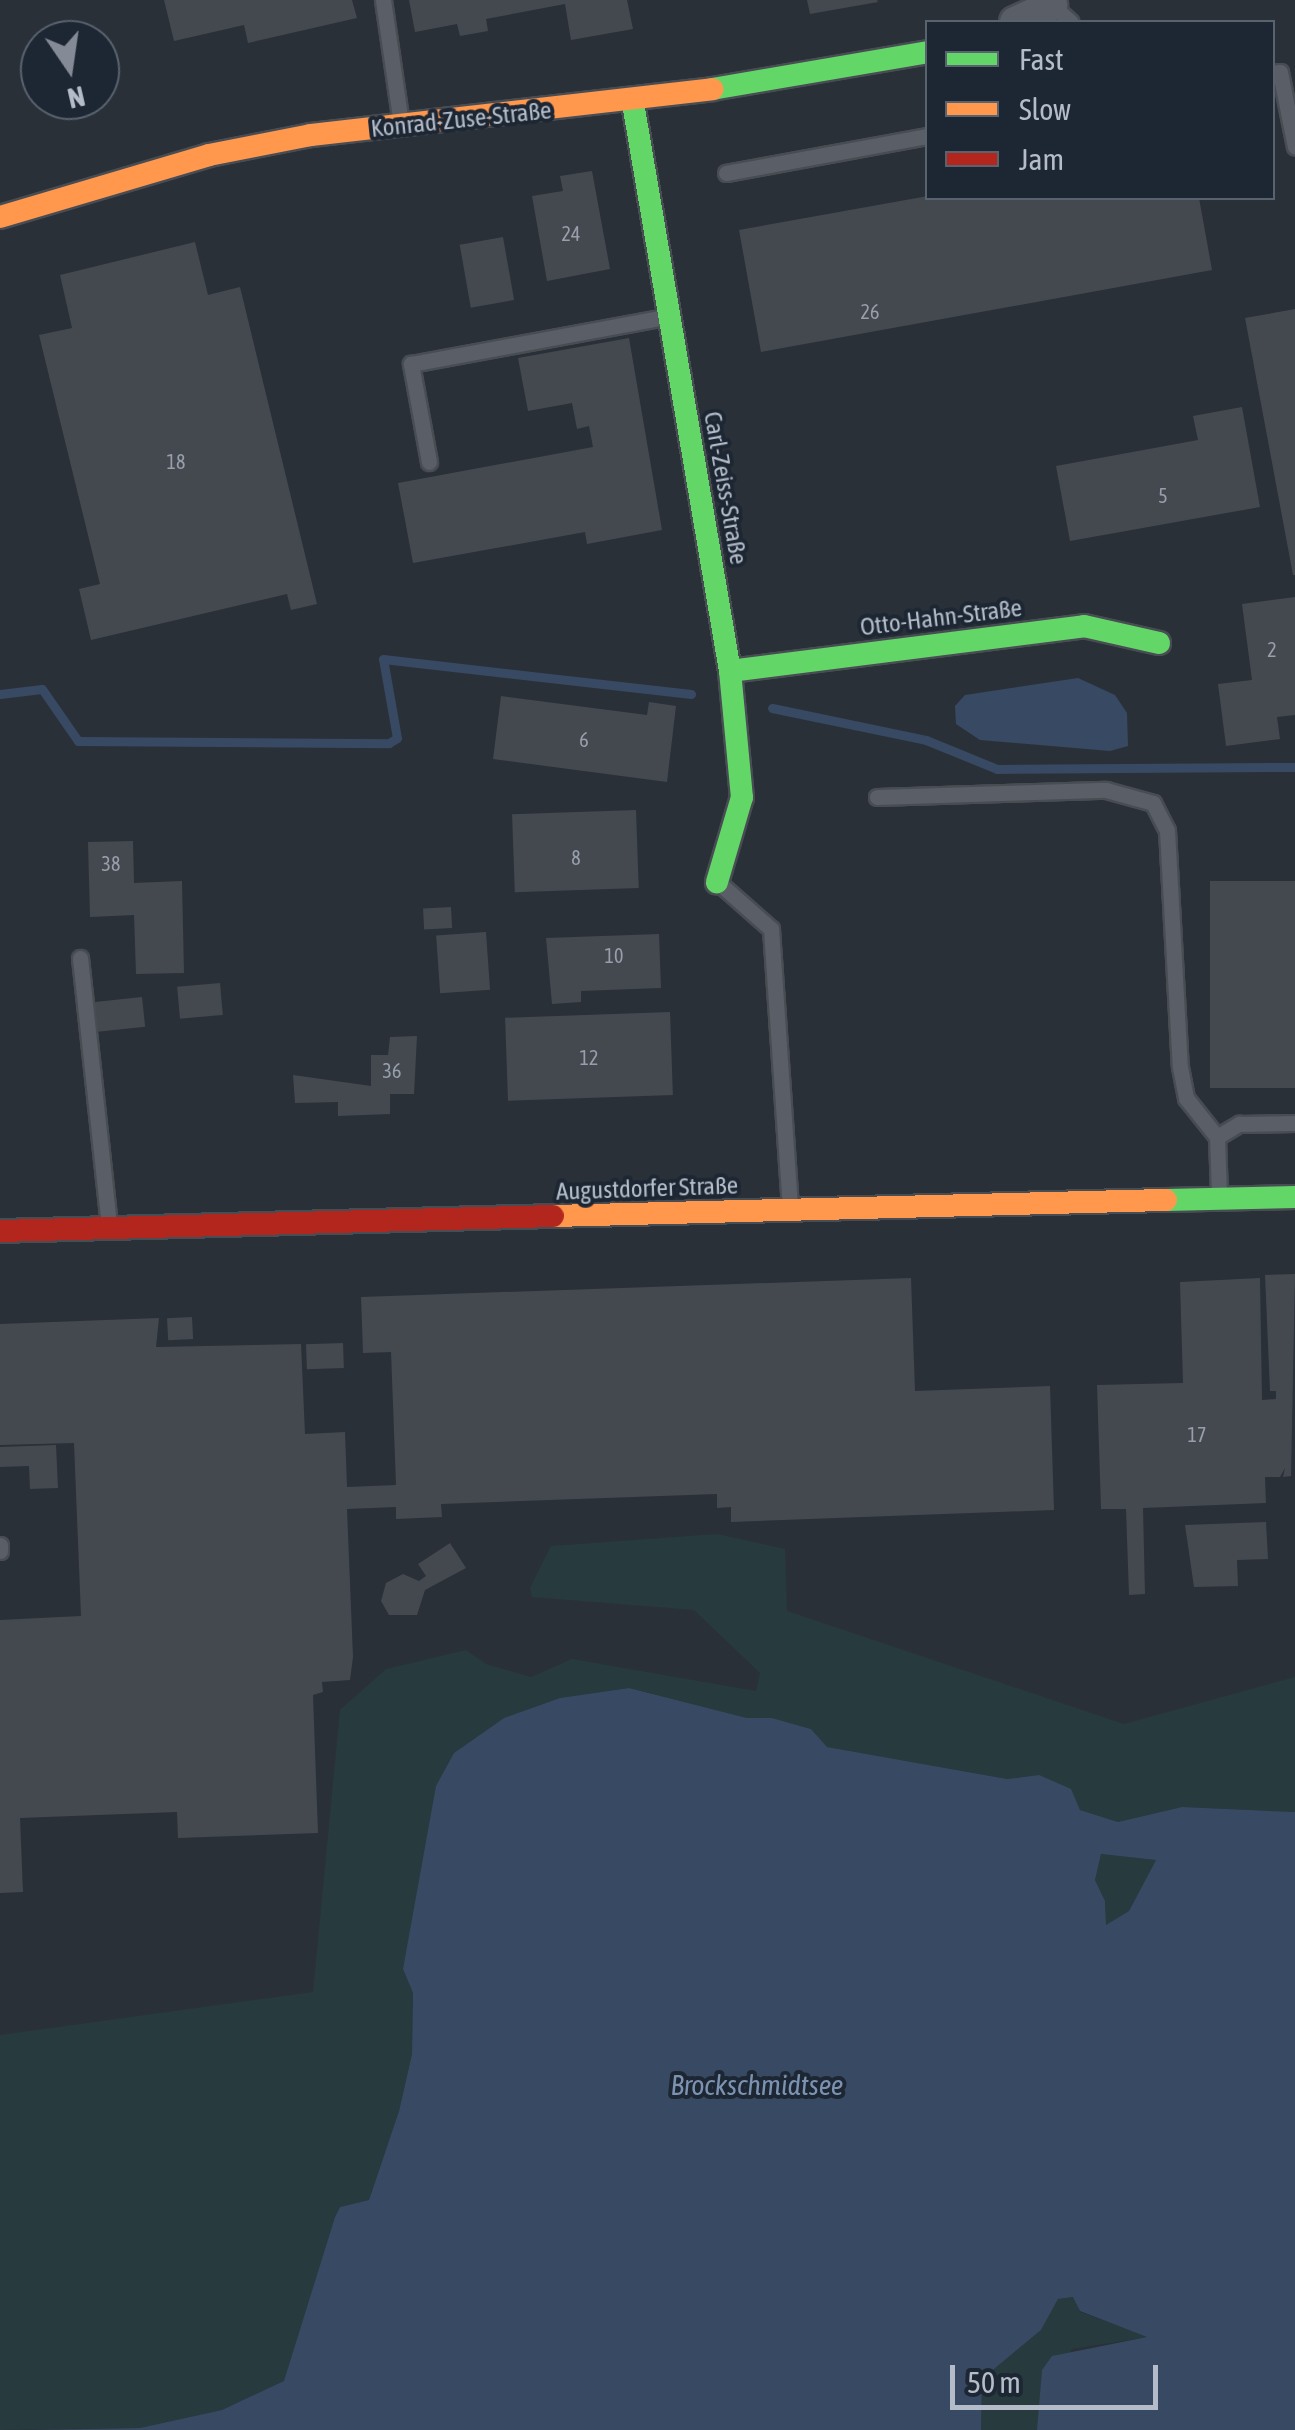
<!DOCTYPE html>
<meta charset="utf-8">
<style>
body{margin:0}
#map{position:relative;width:1295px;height:2430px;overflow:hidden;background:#2a3038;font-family:"Asap Condensed",sans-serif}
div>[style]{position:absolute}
.green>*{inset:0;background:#273a3e}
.water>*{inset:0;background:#384963}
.stream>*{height:9px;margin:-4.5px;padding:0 4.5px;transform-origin:4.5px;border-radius:4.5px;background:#384963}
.building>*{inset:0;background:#444950;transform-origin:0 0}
.roads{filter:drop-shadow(2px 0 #484c53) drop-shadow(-2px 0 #484c53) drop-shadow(0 2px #484c53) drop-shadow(0 -2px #484c53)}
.lane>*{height:15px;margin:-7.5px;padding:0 7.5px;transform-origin:7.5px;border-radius:7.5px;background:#5a5e66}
.street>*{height:30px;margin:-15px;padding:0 15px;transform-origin:15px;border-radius:15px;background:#5a5e66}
.fast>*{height:22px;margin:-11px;padding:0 11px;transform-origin:11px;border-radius:11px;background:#63d668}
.slow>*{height:22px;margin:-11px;padding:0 11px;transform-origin:11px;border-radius:11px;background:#ff974d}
.jam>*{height:22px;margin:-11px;padding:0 11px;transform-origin:11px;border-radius:11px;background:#b3261e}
span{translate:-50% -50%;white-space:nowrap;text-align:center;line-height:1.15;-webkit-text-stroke:8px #1d2633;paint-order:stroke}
.number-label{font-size:20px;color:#989fab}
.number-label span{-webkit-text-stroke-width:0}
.street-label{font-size:25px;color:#b4bcc9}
.water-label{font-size:28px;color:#7c92b1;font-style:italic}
.legend{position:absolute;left:925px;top:20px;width:350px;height:180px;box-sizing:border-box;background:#1d2633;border:2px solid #59626f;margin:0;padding:12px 18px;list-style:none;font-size:30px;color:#b4bcc9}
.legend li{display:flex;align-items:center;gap:20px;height:50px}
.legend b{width:50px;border:2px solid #59626f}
.north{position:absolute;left:20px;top:20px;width:100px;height:100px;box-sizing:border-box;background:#1d2633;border:2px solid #59626f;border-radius:50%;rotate:167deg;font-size:28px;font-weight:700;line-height:40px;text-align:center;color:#b4bcc9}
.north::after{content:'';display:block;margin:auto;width:35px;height:45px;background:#848b96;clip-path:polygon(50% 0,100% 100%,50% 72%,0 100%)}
.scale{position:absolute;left:950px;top:2365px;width:208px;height:45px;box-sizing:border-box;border:5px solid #b4bcc9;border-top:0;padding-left:12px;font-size:30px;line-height:35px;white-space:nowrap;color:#b4bcc9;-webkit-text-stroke:8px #1d2633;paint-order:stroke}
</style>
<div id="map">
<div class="green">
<i style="clip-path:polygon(717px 1534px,785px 1549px,787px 1611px,1124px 1724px,1295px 1677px,1295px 1812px,1182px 1807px,1118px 1822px,1080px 1810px,1039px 1775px,1007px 1779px,826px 1747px,811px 1729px,772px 1718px,747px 1718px,629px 1688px,560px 1698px,504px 1718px,454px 1753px,403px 1969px,413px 1993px,412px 2054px,399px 2111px,369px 2200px,340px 2207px,335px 2217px,285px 2381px,222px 2410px,140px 2428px,0 2430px,0 2035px,313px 1992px,340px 1710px,386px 1669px,466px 1650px,486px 1664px,531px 1677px,572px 1659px,756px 1691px,760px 1673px,694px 1610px,532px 1597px,530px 1588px,551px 1546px)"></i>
<i style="clip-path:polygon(1101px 1854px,1156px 1860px,1129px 1911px,1106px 1926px,1105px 1901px,1095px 1880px)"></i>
<i style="clip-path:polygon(1074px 2297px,1080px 2312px,1149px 2337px,1072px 2349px,1037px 2430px,981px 2430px,982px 2379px,1041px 2330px,1058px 2299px)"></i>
</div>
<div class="water">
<i style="clip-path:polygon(1078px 678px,1115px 695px,1127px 713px,1128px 746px,1110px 751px,980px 740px,956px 724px,955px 706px,965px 695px)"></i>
<i style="clip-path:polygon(evenodd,629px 1688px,747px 1718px,772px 1718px,811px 1729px,827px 1747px,1007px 1779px,1039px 1775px,1071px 1789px,1080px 1810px,1118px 1822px,1182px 1807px,1295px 1812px,1295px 2430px,1037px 2430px,1042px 2370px,1052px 2356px,1147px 2337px,1080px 2311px,1073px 2297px,1058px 2299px,1041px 2330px,982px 2379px,981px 2430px,29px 2430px,140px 2428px,222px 2410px,284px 2381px,335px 2217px,340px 2207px,369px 2200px,399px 2111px,412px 2054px,413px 1993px,403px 1969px,436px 1786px,454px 1753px,504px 1718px,560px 1698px,629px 1688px,1101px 1854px,1156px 1860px,1129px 1911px,1106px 1925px,1105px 1901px,1095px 1880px,1101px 1854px)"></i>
</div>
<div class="stream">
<i style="left:0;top:694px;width:42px;rotate:-6.8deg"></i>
<i style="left:42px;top:689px;width:63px;rotate:55.3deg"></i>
<i style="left:78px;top:741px;width:311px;rotate:0.4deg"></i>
<i style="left:389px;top:743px;width:9px;rotate:-32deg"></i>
<i style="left:397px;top:738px;width:80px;rotate:-100deg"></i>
<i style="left:383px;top:659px;width:310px;rotate:6.5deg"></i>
<i style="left:772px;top:708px;width:157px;rotate:11.7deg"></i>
<i style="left:926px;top:740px;width:77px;rotate:22.2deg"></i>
<i style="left:997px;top:769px;width:298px;rotate:-0.4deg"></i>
</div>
<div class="building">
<i style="clip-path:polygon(164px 0,352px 0,357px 18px,248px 43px,244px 25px,174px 41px)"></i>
<i style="clip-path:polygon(409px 0,627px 0,633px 29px,571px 40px,565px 4px,486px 19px,488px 31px,460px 36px,457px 24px,415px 32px)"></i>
<i style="clip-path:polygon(807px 0,877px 0,878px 2px,810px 14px)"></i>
<i style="clip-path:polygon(592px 171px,610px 269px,547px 281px,532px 196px,563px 191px,560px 176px)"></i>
<i style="clip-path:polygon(928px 196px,1199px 198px,1212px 270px,761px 352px,739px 230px)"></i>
<i style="left:503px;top:237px;width:64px;height:44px;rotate:80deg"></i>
<i style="clip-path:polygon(195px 242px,208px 295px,240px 287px,317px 604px,291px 610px,287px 594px,91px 640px,79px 589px,100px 584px,39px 335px,72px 328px,60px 275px)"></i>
<i style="clip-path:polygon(1295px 309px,1295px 575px,1293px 575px,1245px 318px)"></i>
<i style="clip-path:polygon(629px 338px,662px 530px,587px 544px,585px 532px,413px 563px,398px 483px,593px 447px,589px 426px,577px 429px,572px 403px,528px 411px,518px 358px)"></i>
<i style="clip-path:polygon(1242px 407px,1260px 507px,1070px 541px,1056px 466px,1198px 440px,1193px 416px)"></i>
<i style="clip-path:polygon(1295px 597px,1295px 715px,1277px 717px,1280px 739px,1226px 746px,1218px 684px,1252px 680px,1242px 604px)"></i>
<i style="clip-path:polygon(501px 696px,647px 715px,649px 702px,676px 706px,667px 782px,493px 759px)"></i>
<i style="left:636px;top:810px;width:78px;height:124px;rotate:88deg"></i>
<i style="clip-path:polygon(133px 841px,134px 883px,182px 881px,184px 973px,136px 974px,134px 915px,90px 917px,88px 842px)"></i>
<i style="left:1295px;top:881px;width:207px;height:85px;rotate:90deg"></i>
<i style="left:451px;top:907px;width:21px;height:28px;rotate:87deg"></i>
<i style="left:486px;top:932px;width:58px;height:50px;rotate:86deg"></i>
<i style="clip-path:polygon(659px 934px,661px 988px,581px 991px,581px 1002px,552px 1004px,546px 938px)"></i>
<i style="left:220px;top:983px;width:32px;height:43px;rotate:85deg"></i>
<i style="left:142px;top:997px;width:30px;height:50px;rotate:84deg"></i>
<i style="left:670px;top:1012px;width:83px;height:165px;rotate:88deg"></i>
<i style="clip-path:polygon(417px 1036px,414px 1094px,390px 1094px,390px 1114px,338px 1116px,338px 1102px,295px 1103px,293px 1075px,371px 1086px,371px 1055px,388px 1055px,390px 1037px)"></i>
<i style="clip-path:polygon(1295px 1274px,1291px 1476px,1283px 1477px,1285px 1468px,1280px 1477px,1265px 1477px,1266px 1503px,1143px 1508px,1145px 1594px,1129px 1595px,1126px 1509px,1101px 1509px,1097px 1385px,1183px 1383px,1180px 1282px,1260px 1278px,1262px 1400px,1276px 1399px,1276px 1391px,1270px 1391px,1265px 1275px)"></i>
<i style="clip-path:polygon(911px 1278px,915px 1391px,1050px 1386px,1054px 1510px,731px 1522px,731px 1507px,717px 1508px,717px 1494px,441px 1504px,442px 1517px,396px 1519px,396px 1507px,347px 1509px,353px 1657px,350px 1680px,322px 1682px,323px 1692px,313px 1695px,318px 1833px,178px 1838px,177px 1812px,20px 1818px,23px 1892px,0 1893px,0 1620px,81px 1616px,74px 1443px,0 1445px,0 1324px,159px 1318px,156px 1347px,301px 1344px,305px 1434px,345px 1432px,347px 1487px,396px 1485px,391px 1352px,363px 1353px,361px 1297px)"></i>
<i style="left:192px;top:1317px;width:22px;height:25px;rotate:87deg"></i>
<i style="left:343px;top:1343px;width:25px;height:37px;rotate:88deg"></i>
<i style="clip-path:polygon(56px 1445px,58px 1488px,30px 1489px,29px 1466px,0 1467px,0 1447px)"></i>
<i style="clip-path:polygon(1266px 1522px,1268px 1559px,1237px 1560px,1238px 1586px,1194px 1587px,1185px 1525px)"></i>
<i style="clip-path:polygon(450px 1543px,466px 1568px,425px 1590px,417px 1615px,389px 1615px,381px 1601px,386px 1583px,403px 1574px,419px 1581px,426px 1576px,418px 1564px)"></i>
</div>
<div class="roads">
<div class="lane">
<i style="left:383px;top:0;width:125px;rotate:81.7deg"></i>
<i style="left:1052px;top:5px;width:25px;rotate:42deg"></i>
<i style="left:1272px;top:73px;width:8px;rotate:-7deg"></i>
<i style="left:1280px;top:72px;width:76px;rotate:78.7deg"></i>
<i style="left:726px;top:173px;width:205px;rotate:-10.4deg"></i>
<i style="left:429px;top:462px;width:100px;rotate:-100.4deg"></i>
<i style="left:411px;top:364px;width:257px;rotate:-10.5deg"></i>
<i style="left:877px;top:797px;width:229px;rotate:-1.8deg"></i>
<i style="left:1106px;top:790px;width:49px;rotate:15.5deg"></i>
<i style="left:1153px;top:803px;width:30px;rotate:63deg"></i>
<i style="left:1167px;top:830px;width:237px;rotate:86.9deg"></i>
<i style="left:1180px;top:1067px;width:32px;rotate:79deg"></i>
<i style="left:1186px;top:1098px;width:50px;rotate:51.5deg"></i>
<i style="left:1217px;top:1137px;width:58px;rotate:88deg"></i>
<i style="left:719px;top:883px;width:69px;rotate:41.5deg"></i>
<i style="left:771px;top:929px;width:278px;rotate:86.1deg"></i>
<i style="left:80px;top:958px;width:270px;rotate:83.8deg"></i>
<i style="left:1217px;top:1137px;width:26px;rotate:-31deg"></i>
<i style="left:1239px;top:1124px;width:56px;rotate:-1deg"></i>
<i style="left:0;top:1545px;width:6px;rotate:90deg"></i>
</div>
<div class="street">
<i style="left:1015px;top:22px;width:41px;rotate:-24.7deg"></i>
</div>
<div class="fast">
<i style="left:712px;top:89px;width:219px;rotate:-9.7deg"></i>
<i style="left:633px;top:103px;width:576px;rotate:80.31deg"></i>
<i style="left:730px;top:671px;width:127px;rotate:84.6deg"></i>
<i style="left:742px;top:797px;width:89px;rotate:106.4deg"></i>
<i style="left:730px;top:671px;width:357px;rotate:-7.2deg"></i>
<i style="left:1084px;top:626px;width:77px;rotate:12.8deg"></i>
<i style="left:1166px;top:1200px;width:129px;rotate:-1.3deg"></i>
</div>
<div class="slow">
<i style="left:0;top:217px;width:218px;rotate:-16.5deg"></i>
<i style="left:209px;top:155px;width:104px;rotate:-11.1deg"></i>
<i style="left:311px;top:135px;width:404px;rotate:-6.5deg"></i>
<i style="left:553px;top:1216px;width:613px;rotate:-1.5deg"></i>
</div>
<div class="jam">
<i style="left:0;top:1231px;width:553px;rotate:-1.55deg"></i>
</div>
</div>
<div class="number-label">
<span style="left:571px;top:233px">24</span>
<span style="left:870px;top:311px">26</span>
<span style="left:176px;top:461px">18</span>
<span style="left:1163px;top:495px">5</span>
<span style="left:1272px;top:649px">2</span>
<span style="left:584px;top:739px">6</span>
<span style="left:576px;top:857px">8</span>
<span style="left:111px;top:863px">38</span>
<span style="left:614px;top:955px">10</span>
<span style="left:589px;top:1057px">12</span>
<span style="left:392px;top:1070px">36</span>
<span style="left:1197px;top:1434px">17</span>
</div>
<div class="street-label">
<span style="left:461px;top:119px;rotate:-6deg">Konrad-Zuse-Straße</span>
<span style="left:726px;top:488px;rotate:80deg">Carl-Zeiss-Straße</span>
<span style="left:941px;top:617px;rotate:-7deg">Otto-Hahn-Straße</span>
<span style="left:647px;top:1188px;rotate:-2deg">Augustdorfer Straße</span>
</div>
<div class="water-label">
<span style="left:757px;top:2085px">Brockschmidtsee</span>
</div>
<ul class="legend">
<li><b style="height:12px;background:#63d668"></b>Fast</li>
<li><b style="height:12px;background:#ff974d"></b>Slow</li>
<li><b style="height:12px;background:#b3261e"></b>Jam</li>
</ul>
<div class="north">N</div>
<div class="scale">50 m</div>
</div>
